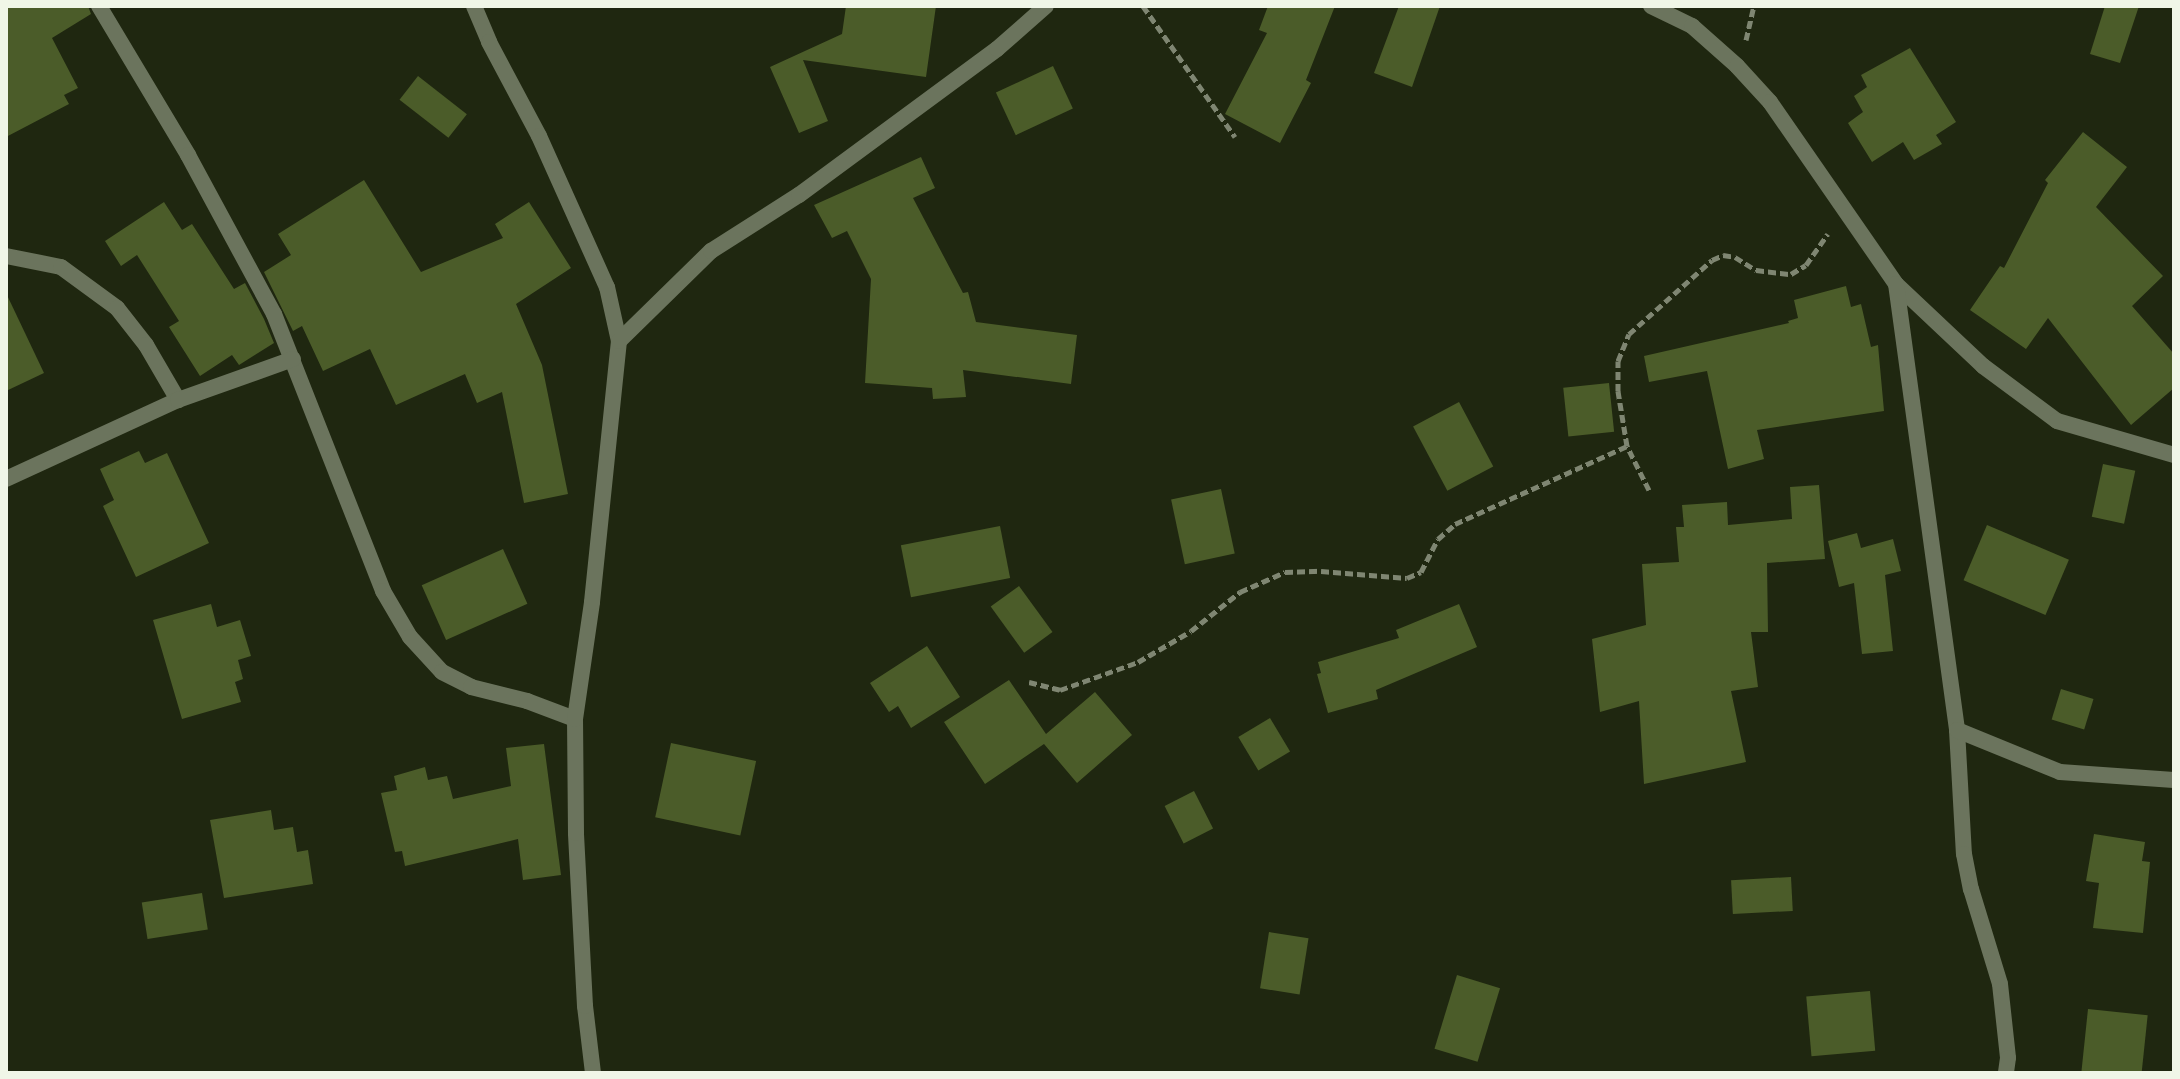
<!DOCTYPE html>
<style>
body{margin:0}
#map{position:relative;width:2180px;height:1079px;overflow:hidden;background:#1f2710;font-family:Lato,sans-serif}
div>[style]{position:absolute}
.building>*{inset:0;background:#4b5c29;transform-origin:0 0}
.path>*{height:5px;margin-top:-2.5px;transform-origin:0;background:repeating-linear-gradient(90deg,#7f8672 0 8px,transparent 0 12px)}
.street>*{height:16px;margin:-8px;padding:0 8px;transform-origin:8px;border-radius:8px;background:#6b745d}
span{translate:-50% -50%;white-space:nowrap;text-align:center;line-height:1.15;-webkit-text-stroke:6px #1f2710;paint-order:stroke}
.frame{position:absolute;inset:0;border:8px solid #f0f6e7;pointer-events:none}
</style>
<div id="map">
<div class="building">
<i style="clip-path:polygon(6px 6px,88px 6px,91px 14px,52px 38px,78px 88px,64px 95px,69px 104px,6px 137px)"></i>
<i style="clip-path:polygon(846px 6px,936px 6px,926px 77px,803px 60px,828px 121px,799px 133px,770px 67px,842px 34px)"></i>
<i style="clip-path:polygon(1268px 6px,1335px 6px,1306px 80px,1311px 83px,1280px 143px,1225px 114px,1267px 33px,1259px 30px)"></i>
<i style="clip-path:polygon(1399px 6px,1440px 6px,1412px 87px,1374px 73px)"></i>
<i style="clip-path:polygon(2105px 6px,2139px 6px,2120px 63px,2090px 54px)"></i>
<i style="clip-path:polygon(1910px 48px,1956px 122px,1936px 135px,1942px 144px,1914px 160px,1903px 142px,1872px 162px,1848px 123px,1863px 112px,1854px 96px,1867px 87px,1861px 75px)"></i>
<i style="left:1053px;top:66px;width:47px;height:63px;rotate:65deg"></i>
<i style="left:418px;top:76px;width:62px;height:30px;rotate:38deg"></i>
<i style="clip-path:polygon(2083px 132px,2127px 167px,2096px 207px,2163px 276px,2132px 306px,2174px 354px,2174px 388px,2131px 425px,2048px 318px,2026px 349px,1970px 310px,2000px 266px,2004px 268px,2048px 183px,2045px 180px)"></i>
<i style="clip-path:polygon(921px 157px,935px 188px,913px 198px,963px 293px,968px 292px,976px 322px,1077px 335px,1071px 384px,963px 370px,966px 397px,933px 399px,932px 388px,865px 383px,871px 279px,847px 231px,832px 238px,814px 205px)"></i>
<i style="clip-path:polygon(364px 180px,421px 272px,503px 238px,495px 224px,529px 202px,571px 268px,516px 304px,542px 365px,568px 494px,524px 503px,502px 392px,477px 403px,465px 374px,396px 405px,370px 349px,323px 371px,302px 326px,293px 331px,264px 272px,291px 255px,278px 234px)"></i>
<i style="clip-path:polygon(164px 202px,182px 230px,192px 224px,234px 289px,245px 283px,264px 319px,274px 343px,239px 365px,232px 355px,200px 376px,169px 327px,179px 321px,137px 255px,121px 266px,105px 241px)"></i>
<i style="clip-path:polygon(1846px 286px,1851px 307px,1861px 304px,1871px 347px,1878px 345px,1884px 411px,1757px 430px,1764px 459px,1728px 469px,1707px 371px,1649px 382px,1644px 356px,1789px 323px,1788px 321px,1798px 318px,1794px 300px)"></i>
<i style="clip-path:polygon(6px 293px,44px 373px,6px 391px)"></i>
<i style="left:1609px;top:383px;width:49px;height:46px;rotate:84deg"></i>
<i style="left:1459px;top:402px;width:73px;height:52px;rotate:62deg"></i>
<i style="clip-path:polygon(139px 451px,145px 463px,167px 453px,209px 543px,136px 577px,103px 506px,114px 500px,100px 469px)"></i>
<i style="left:2103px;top:464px;width:33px;height:54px;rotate:12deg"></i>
<i style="clip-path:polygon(1819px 485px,1825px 559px,1767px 563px,1768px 632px,1751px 632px,1758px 687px,1731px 691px,1746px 762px,1644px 784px,1639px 701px,1600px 712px,1592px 639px,1646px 625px,1642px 564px,1679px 562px,1676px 527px,1684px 527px,1682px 505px,1727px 502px,1728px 525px,1792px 519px,1790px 487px)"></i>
<i style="left:1221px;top:489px;width:66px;height:51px;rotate:78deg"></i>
<i style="left:1987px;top:525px;width:89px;height:60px;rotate:23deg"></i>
<i style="left:1000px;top:526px;width:53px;height:101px;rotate:79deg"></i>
<i style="clip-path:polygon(1857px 533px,1861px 548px,1893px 539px,1901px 571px,1885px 575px,1893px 651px,1862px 654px,1854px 583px,1839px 587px,1828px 541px)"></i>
<i style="left:503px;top:549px;width:60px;height:89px;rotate:66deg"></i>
<i style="left:1019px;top:586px;width:57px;height:35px;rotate:54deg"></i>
<i style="clip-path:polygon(211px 604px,217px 627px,240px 620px,251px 656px,238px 660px,243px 679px,235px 682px,241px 702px,182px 719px,153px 620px)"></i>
<i style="clip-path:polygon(1459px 604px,1477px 647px,1376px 690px,1378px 699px,1328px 713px,1317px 674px,1321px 673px,1318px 662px,1399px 638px,1396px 630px)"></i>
<i style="clip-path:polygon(927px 646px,960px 697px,911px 728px,898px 706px,889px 712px,870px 683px)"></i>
<i style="clip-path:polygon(1009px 680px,1046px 734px,1095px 692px,1132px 735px,1077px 783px,1044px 744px,985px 784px,944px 722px)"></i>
<i style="left:2061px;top:689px;width:34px;height:32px;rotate:17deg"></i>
<i style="left:1270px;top:718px;width:39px;height:37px;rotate:59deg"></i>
<i style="left:671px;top:743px;width:87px;height:76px;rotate:12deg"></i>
<i style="clip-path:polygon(544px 744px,561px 875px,523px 880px,518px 839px,405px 866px,402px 851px,395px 852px,381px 793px,397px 790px,394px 776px,425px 767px,428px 780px,447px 776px,453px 799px,511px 786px,506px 748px)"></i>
<i style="left:1194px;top:791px;width:42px;height:33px;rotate:63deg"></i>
<i style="clip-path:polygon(271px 810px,274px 830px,293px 827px,297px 852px,308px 850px,313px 884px,224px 898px,210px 820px)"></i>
<i style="clip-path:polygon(2094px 834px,2145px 842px,2142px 861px,2150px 862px,2143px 933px,2093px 928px,2099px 883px,2086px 881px)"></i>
<i style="left:1791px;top:877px;width:34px;height:60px;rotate:87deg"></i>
<i style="left:202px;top:893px;width:37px;height:61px;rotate:81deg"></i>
<i style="left:1269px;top:932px;width:40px;height:57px;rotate:9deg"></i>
<i style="left:1457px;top:975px;width:45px;height:77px;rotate:17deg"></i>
<i style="left:1870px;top:991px;width:60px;height:64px;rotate:85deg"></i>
<i style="left:2088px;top:1009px;width:60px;height:64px;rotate:6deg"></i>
</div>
<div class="path">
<i style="left:1143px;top:6px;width:160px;rotate:54.9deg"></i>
<i style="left:1746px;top:40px;width:35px;rotate:-77deg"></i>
<i style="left:1649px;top:490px;width:49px;rotate:-116.6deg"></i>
<i style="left:1627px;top:446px;width:56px;rotate:-99.3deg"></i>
<i style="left:1618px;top:391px;width:30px;rotate:-90deg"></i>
<i style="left:1618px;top:361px;width:29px;rotate:-68deg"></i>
<i style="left:1629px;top:334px;width:111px;rotate:-41.7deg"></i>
<i style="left:1712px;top:260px;width:12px;rotate:-24deg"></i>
<i style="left:1723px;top:255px;width:12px;rotate:9deg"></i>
<i style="left:1735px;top:257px;width:25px;rotate:32deg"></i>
<i style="left:1756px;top:270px;width:35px;rotate:7deg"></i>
<i style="left:1791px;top:274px;width:17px;rotate:-31deg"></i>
<i style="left:1806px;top:265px;width:38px;rotate:-55deg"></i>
<i style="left:1029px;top:682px;width:32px;rotate:14deg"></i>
<i style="left:1060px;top:690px;width:83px;rotate:-19.7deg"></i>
<i style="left:1138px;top:662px;width:61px;rotate:-30.3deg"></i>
<i style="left:1191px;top:631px;width:63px;rotate:-38.5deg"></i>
<i style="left:1240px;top:592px;width:49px;rotate:-24deg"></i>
<i style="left:1285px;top:572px;width:36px;rotate:-2deg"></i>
<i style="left:1321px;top:571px;width:86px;rotate:4.7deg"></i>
<i style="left:1407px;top:578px;width:15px;rotate:-23deg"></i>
<i style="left:1421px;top:572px;width:37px;rotate:-63deg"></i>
<i style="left:1438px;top:539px;width:23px;rotate:-41deg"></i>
<i style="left:1455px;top:524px;width:189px;rotate:-24.4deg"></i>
</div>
<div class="street">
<i style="left:99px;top:6px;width:174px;rotate:59.1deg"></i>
<i style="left:188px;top:155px;width:181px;rotate:61.6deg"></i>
<i style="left:274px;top:314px;width:298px;rotate:68.5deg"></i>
<i style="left:383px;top:591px;width:53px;rotate:59.6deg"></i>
<i style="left:410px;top:637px;width:47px;rotate:47.6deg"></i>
<i style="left:442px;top:672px;width:33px;rotate:27deg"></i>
<i style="left:471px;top:687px;width:58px;rotate:14deg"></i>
<i style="left:527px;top:701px;width:51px;rotate:20.6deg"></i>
<i style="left:474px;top:6px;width:39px;rotate:67deg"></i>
<i style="left:489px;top:42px;width:106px;rotate:62deg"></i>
<i style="left:539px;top:136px;width:166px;rotate:65.8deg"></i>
<i style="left:607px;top:287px;width:55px;rotate:77.5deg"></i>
<i style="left:1651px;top:6px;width:46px;rotate:26deg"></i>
<i style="left:1692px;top:26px;width:60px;rotate:41.6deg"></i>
<i style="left:1737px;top:66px;width:49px;rotate:47.5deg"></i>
<i style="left:1770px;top:102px;width:221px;rotate:55.3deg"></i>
<i style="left:1896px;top:284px;width:120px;rotate:43.3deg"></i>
<i style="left:1983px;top:366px;width:92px;rotate:36.6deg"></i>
<i style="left:2057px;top:421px;width:122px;rotate:16.2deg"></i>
<i style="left:6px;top:256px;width:56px;rotate:11.3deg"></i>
<i style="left:61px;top:267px;width:69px;rotate:36.2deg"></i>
<i style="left:117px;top:308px;width:47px;rotate:51.9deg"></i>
<i style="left:146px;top:345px;width:64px;rotate:59.8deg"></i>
<i style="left:1896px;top:284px;width:450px;rotate:82.2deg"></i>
<i style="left:1957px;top:730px;width:124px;rotate:86.8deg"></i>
<i style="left:1964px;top:854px;width:36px;rotate:79deg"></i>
<i style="left:1971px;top:889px;width:99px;rotate:73deg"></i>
<i style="left:2000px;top:984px;width:74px;rotate:83.8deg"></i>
<i style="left:2008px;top:1058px;width:15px;rotate:98deg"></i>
<i style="left:6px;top:479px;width:189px;rotate:-24.7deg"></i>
<i style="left:178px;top:400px;width:122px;rotate:-19.6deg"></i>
<i style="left:1957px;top:730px;width:111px;rotate:22.2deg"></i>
<i style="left:2060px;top:772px;width:114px;rotate:4deg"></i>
<i style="left:593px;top:1073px;width:67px;rotate:-96.8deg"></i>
<i style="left:585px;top:1006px;width:173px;rotate:-93deg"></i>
<i style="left:576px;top:833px;width:114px;rotate:-90.5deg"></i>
<i style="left:575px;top:719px;width:118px;rotate:-81.7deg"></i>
<i style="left:592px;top:602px;width:262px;rotate:-84.1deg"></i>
<i style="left:619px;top:341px;width:129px;rotate:-44.4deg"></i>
<i style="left:711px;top:251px;width:104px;rotate:-32.5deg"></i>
<i style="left:799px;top:195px;width:246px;rotate:-36.4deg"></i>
<i style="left:997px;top:49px;width:65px;rotate:-41.3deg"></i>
</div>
<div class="frame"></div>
</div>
